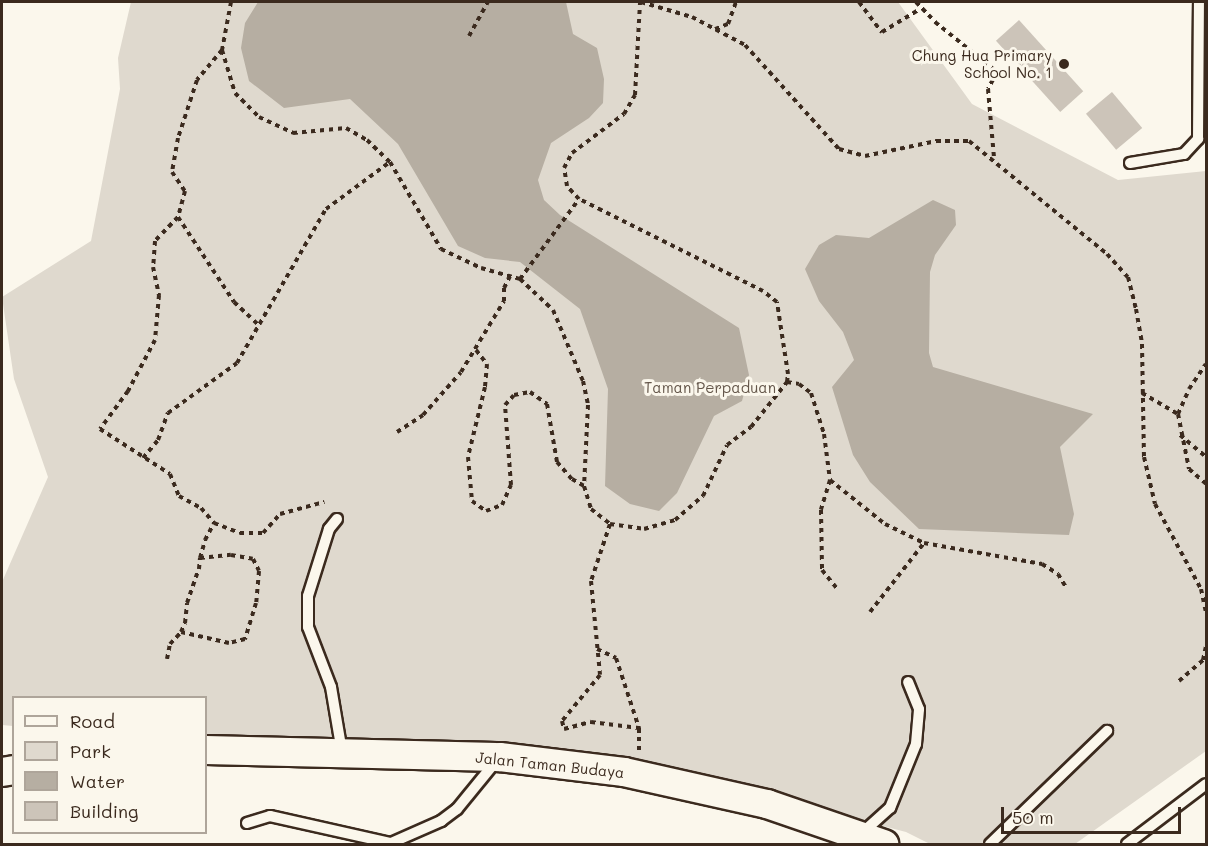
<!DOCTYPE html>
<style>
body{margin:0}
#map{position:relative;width:1208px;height:846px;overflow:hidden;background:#fbf7ec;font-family:Mali,sans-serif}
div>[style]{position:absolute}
.green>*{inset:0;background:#dfd9ce}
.water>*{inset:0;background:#b6aea2}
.building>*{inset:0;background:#ccc4b9;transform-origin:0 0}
.path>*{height:4px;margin-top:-2px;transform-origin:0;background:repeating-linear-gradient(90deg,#3b2a1e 0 4.5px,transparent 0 9px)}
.roads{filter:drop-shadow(2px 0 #3b2a1e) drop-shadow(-2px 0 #3b2a1e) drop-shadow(0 2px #3b2a1e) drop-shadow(0 -2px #3b2a1e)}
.service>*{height:10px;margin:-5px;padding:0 5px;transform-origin:5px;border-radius:5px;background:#fbf7ec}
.secondary>*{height:28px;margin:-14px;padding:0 14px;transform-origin:14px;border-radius:14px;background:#fbf7ec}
.dots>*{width:16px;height:16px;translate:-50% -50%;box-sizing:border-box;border:3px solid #fbf7ec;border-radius:50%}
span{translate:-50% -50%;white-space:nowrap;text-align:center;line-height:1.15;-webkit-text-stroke:6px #fbf7ec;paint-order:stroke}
.poi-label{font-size:15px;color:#3b2a1e}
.right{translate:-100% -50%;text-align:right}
.park-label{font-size:15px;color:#64564a}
.street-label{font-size:15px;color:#3b2a1e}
.frame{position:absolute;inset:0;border:3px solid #3b2a1e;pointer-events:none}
.legend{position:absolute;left:12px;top:696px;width:195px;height:138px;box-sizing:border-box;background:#fbf7ec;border:2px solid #aea59a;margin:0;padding:8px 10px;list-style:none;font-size:18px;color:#3b2a1e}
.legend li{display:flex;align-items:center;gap:12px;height:30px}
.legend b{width:30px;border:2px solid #aea59a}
.scale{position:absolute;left:1001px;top:807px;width:180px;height:27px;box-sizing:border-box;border:3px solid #3b2a1e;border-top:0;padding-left:8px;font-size:18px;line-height:21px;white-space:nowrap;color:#3b2a1e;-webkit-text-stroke:4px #fbf7ec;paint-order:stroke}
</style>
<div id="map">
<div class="green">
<i style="clip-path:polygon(131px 2px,898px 2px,972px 104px,1118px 180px,1206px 171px,1206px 751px,1075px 844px,930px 844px,906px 832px,787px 801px,519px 748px,206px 734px,206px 698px,14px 698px,13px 726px,2px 725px,2px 582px,48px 477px,14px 379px,2px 297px,91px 241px,120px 89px,118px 58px)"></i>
</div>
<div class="water">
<i style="clip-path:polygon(258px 2px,566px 2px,573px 34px,597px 48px,604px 79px,603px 103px,589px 118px,551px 143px,538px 180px,544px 200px,560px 215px,739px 328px,749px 375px,742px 401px,714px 416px,677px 493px,659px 511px,630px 504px,605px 486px,608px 389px,580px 309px,520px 262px,485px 258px,458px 246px,398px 144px,350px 99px,284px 108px,249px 81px,241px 48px,245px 23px)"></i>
<i style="clip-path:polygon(933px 200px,955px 210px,956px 225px,935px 255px,930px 272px,929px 353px,933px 367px,1093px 414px,1060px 447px,1074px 514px,1069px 535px,919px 529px,870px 482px,853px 455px,832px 387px,854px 360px,843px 332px,819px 301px,805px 269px,819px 245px,836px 235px,869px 238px)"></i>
</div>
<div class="building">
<i style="left:1019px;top:20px;width:96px;height:31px;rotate:48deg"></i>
<i style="left:1112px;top:92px;width:47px;height:34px;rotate:50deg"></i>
</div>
<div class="path">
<i style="left:231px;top:2px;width:49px;rotate:100.6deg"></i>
<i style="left:222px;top:50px;width:45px;rotate:73.2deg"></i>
<i style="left:235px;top:93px;width:34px;rotate:45deg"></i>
<i style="left:259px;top:117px;width:38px;rotate:25deg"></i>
<i style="left:293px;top:133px;width:53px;rotate:-5.4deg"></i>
<i style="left:346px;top:128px;width:24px;rotate:30deg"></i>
<i style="left:367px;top:140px;width:32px;rotate:44deg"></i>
<i style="left:390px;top:162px;width:101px;rotate:59.6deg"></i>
<i style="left:441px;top:249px;width:44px;rotate:25.4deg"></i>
<i style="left:481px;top:268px;width:41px;rotate:15.8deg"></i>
<i style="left:520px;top:279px;width:45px;rotate:43.2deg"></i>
<i style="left:553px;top:310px;width:77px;rotate:67.1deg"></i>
<i style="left:583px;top:381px;width:25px;rotate:78deg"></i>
<i style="left:588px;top:405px;width:81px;rotate:92.8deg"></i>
<i style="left:584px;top:486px;width:24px;rotate:73deg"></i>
<i style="left:591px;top:509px;width:24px;rotate:38deg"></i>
<i style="left:610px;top:524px;width:34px;rotate:8deg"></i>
<i style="left:644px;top:529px;width:32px;rotate:-16deg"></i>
<i style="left:675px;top:520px;width:37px;rotate:-41deg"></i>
<i style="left:703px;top:496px;width:56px;rotate:-64.8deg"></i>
<i style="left:727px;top:445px;width:30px;rotate:-37deg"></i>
<i style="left:751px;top:427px;width:58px;rotate:-51.3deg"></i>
<i style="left:787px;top:382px;width:8px;rotate:-83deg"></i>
<i style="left:788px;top:374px;width:73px;rotate:-98.7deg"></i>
<i style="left:777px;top:302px;width:18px;rotate:-142deg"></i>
<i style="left:763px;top:291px;width:206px;rotate:-153.4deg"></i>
<i style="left:579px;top:199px;width:18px;rotate:-133deg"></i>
<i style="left:567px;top:186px;width:18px;rotate:-99deg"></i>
<i style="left:564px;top:168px;width:17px;rotate:-62deg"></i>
<i style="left:572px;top:153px;width:65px;rotate:-36.9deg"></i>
<i style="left:624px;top:114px;width:22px;rotate:-60deg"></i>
<i style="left:635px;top:95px;width:93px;rotate:-86.9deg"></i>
<i style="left:641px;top:2px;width:53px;rotate:16.4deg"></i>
<i style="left:692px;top:17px;width:60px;rotate:27.8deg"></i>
<i style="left:745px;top:45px;width:140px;rotate:47.9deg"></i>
<i style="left:839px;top:149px;width:27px;rotate:15deg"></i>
<i style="left:865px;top:156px;width:73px;rotate:-11.9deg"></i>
<i style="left:936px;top:141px;width:33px"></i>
<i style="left:969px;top:141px;width:178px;rotate:39.3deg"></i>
<i style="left:1107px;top:254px;width:31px;rotate:48deg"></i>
<i style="left:1128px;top:277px;width:33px;rotate:76deg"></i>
<i style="left:1136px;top:309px;width:36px;rotate:80deg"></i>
<i style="left:1142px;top:344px;width:113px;rotate:89deg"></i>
<i style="left:1144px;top:457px;width:48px;rotate:76.8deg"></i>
<i style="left:1155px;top:504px;width:97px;rotate:61.6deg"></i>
<i style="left:1201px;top:589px;width:25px;rotate:78deg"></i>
<i style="left:859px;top:2px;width:38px;rotate:53deg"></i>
<i style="left:882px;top:32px;width:44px;rotate:-31.2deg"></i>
<i style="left:916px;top:2px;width:28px;rotate:46deg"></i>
<i style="left:935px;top:22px;width:80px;rotate:38.9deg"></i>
<i style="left:997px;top:72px;width:19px;rotate:118deg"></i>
<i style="left:988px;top:89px;width:68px;rotate:85deg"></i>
<i style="left:715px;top:29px;width:14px;rotate:-21deg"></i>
<i style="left:728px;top:24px;width:23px;rotate:-70deg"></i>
<i style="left:469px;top:36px;width:39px;rotate:-61deg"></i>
<i style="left:222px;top:50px;width:39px;rotate:130deg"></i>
<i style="left:197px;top:80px;width:61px;rotate:108.1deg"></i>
<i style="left:178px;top:138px;width:35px;rotate:100deg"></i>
<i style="left:172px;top:172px;width:23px;rotate:56deg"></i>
<i style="left:185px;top:191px;width:27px;rotate:105deg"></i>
<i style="left:178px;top:217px;width:102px;rotate:56.6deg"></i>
<i style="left:234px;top:302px;width:35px;rotate:43deg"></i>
<i style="left:178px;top:217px;width:33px;rotate:134deg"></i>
<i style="left:155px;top:241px;width:26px;rotate:94deg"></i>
<i style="left:153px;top:267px;width:29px;rotate:78deg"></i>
<i style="left:159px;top:295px;width:45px;rotate:95.1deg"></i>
<i style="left:155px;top:340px;width:58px;rotate:117.9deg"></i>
<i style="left:128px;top:391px;width:47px;rotate:126.4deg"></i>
<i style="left:100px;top:429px;width:83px;rotate:32.7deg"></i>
<i style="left:170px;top:474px;width:24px;rotate:68deg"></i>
<i style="left:179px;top:496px;width:25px;rotate:29deg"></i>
<i style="left:201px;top:508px;width:20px;rotate:49deg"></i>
<i style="left:214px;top:523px;width:28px;rotate:21deg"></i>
<i style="left:240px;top:533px;width:23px"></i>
<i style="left:263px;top:533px;width:25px;rotate:-48deg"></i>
<i style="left:280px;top:514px;width:46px;rotate:-15.3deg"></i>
<i style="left:520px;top:279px;width:99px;rotate:-53.6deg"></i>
<i style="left:476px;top:350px;width:18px;rotate:52deg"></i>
<i style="left:487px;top:364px;width:23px;rotate:95deg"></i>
<i style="left:485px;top:387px;width:72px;rotate:103.7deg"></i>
<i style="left:468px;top:457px;width:44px;rotate:84.8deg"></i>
<i style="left:472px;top:501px;width:17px;rotate:36deg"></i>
<i style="left:486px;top:511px;width:17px;rotate:-21deg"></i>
<i style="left:502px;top:505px;width:22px;rotate:-66deg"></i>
<i style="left:511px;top:485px;width:80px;rotate:-94.3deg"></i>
<i style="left:505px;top:405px;width:13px;rotate:-48deg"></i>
<i style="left:514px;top:395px;width:16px;rotate:-11deg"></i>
<i style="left:530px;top:392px;width:21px;rotate:35deg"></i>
<i style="left:547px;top:404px;width:59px;rotate:80.2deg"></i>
<i style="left:557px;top:462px;width:23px;rotate:49deg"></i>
<i style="left:572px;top:479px;width:14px;rotate:30deg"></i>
<i style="left:787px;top:382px;width:12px;rotate:9deg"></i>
<i style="left:799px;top:384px;width:15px;rotate:37deg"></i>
<i style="left:811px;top:393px;width:43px;rotate:72.4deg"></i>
<i style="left:824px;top:434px;width:46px;rotate:82.6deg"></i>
<i style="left:830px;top:480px;width:31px;rotate:107deg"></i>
<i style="left:821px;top:510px;width:60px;rotate:89deg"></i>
<i style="left:822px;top:570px;width:26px;rotate:51deg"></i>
<i style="left:1142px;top:393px;width:42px;rotate:30.3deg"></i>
<i style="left:1178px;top:414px;width:56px;rotate:78.7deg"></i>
<i style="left:1189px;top:469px;width:23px;rotate:41deg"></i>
<i style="left:1178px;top:414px;width:27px;rotate:-66deg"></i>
<i style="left:1189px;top:389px;width:30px;rotate:-56deg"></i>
<i style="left:397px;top:432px;width:31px;rotate:-33deg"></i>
<i style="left:423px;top:415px;width:57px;rotate:-48.5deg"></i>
<i style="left:461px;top:372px;width:83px;rotate:-58.8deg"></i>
<i style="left:504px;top:301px;width:13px;rotate:-90deg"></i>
<i style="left:504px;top:288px;width:13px;rotate:-63deg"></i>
<i style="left:1180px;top:435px;width:34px;rotate:40deg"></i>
<i style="left:143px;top:458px;width:23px;rotate:-50deg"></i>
<i style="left:158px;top:440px;width:29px;rotate:-70deg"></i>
<i style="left:168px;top:413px;width:85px;rotate:-35.9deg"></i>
<i style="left:237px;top:363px;width:178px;rotate:-60deg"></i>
<i style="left:326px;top:209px;width:79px;rotate:-36.3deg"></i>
<i style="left:830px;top:480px;width:70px;rotate:38.7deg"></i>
<i style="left:885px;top:524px;width:43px;rotate:26deg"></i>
<i style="left:924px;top:543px;width:120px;rotate:10.1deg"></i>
<i style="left:1042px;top:564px;width:19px;rotate:32deg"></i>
<i style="left:1058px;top:574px;width:17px;rotate:59deg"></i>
<i style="left:610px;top:524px;width:60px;rotate:108.4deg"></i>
<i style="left:591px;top:581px;width:94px;rotate:84.5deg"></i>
<i style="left:600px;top:675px;width:60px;rotate:129.6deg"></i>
<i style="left:562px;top:721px;width:8px;rotate:76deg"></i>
<i style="left:564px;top:729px;width:28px;rotate:-15deg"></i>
<i style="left:591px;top:722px;width:48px;rotate:7.1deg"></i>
<i style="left:639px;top:728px;width:22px;rotate:90deg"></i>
<i style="left:200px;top:558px;width:31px;rotate:-6deg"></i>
<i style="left:231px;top:555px;width:22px;rotate:10deg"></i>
<i style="left:253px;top:559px;width:13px;rotate:63deg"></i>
<i style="left:259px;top:571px;width:32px;rotate:95deg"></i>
<i style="left:256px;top:603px;width:38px;rotate:107deg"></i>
<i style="left:245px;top:639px;width:16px;rotate:166deg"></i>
<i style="left:229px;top:643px;width:49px;rotate:-167.1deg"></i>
<i style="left:181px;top:632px;width:10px;rotate:-66deg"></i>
<i style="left:185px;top:623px;width:20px;rotate:-84deg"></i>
<i style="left:187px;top:603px;width:36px;rotate:-71deg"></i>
<i style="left:199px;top:569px;width:11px;rotate:-85deg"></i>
<i style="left:200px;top:558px;width:19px;rotate:-74deg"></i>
<i style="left:205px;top:540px;width:19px;rotate:-62deg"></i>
<i style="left:870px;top:612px;width:88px;rotate:-52deg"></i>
<i style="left:597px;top:649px;width:21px;rotate:25deg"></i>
<i style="left:616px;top:658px;width:74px;rotate:71.8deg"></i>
<i style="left:167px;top:659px;width:15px;rotate:-79deg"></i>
<i style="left:170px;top:644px;width:16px;rotate:-47deg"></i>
<i style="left:1179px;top:681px;width:32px;rotate:-41deg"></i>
<i style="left:1203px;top:660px;width:14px;rotate:-78deg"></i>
</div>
<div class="roads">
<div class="service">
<i style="left:1130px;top:163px;width:55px;rotate:-9.5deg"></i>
<i style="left:1184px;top:154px;width:21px;rotate:-47deg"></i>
<i style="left:1198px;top:139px;width:137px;rotate:-89.6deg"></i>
<i style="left:337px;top:519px;width:13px;rotate:129deg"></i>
<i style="left:329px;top:529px;width:70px;rotate:107.4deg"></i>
<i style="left:308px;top:596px;width:31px;rotate:90deg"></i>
<i style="left:308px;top:627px;width:64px;rotate:69deg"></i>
<i style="left:331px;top:687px;width:66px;rotate:80.4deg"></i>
<i style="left:247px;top:823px;width:24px;rotate:-17deg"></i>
<i style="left:270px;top:816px;width:124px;rotate:12.6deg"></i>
<i style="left:391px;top:843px;width:55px;rotate:-23.7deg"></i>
<i style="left:441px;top:821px;width:20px;rotate:-37deg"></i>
<i style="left:457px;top:809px;width:63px;rotate:-50.8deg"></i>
<i style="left:862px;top:833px;width:38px;rotate:-42deg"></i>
<i style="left:890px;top:808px;width:69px;rotate:-67.9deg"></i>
<i style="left:916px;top:744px;width:35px;rotate:-85deg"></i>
<i style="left:919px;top:709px;width:29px;rotate:-112deg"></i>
<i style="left:990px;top:844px;width:163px;rotate:-44deg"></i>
<i style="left:1127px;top:844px;width:99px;rotate:-37.2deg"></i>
</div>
<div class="secondary">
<i style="left:206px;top:750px;width:294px;rotate:1.4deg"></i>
<i style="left:500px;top:757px;width:125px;rotate:6.9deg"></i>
<i style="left:624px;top:772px;width:147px;rotate:12.6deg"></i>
<i style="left:767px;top:804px;width:124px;rotate:18.9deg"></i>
<i style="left:2px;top:772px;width:12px;rotate:-9deg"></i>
</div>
</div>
<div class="dots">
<i style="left:1064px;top:64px;background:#3b2a1e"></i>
</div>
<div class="poi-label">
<span class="right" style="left:1052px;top:64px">Chung Hua Primary<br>School No. 1</span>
</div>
<div class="park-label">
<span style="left:710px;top:388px">Taman Perpaduan</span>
</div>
<div class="street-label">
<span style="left:550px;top:765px;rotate:6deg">Jalan Taman Budaya</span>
</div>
<div class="frame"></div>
<ul class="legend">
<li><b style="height:8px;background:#fbf7ec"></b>Road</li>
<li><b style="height:16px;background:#dfd9ce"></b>Park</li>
<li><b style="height:16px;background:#b6aea2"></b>Water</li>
<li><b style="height:16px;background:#ccc4b9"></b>Building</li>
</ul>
<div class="scale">50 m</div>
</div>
